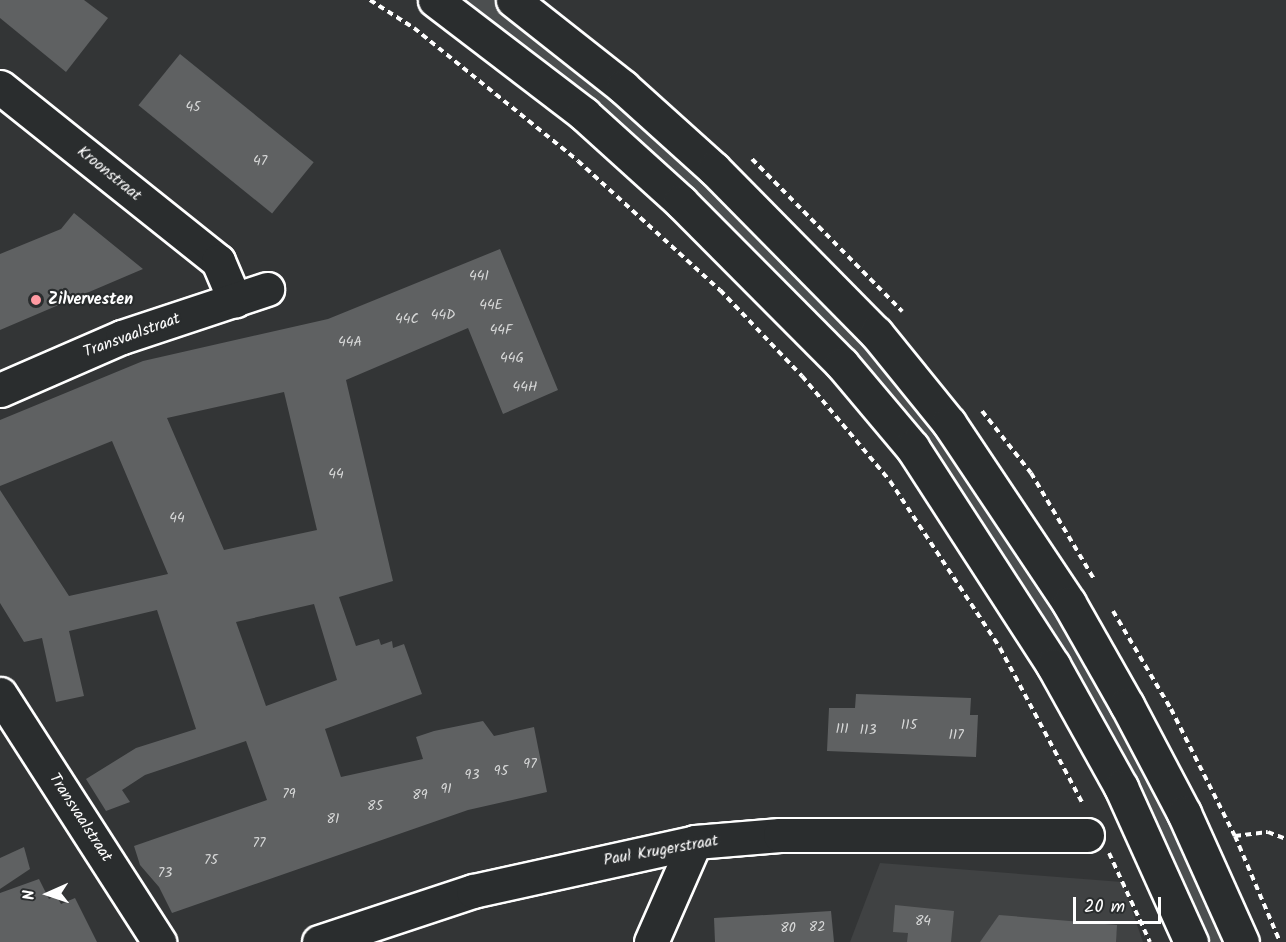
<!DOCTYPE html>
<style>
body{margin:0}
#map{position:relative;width:1286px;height:942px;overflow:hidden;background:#333536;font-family:Kalam,sans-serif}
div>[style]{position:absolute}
.built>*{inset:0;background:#404243}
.green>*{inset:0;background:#4c4f50}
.building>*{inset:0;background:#5f6162;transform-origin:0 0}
.path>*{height:4px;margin-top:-2px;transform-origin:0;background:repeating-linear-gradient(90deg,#fff 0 6px,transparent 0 10.5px)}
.roads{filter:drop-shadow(2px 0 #fff) drop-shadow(-2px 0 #fff) drop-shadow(0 2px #fff) drop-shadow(0 -2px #fff)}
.minor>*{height:33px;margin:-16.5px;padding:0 16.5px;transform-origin:16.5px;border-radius:16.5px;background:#2a2d2e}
.major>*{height:33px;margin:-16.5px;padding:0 16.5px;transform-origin:16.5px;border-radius:16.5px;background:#2a2d2e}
.dots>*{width:16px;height:16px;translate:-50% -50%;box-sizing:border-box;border:3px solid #2a2d2e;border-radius:50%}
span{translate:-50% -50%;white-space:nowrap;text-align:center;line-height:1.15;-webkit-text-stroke:4.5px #2a2d2e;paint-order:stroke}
.number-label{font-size:14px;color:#d7d8d8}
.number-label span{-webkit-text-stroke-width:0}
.street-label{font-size:16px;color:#fff}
.poi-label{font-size:16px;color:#fff;font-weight:700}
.left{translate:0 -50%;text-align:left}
.north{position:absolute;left:18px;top:864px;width:60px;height:60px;-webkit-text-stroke:4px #2a2d2e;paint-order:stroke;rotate:267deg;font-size:16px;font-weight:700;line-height:24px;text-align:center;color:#fff}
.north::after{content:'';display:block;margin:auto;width:21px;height:27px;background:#fff;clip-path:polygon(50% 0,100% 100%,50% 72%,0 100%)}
.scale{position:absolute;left:1073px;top:897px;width:88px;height:27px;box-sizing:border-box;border:3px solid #fff;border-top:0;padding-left:8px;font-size:18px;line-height:21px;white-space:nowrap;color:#fff;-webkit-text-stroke:4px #2a2d2e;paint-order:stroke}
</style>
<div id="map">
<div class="built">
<i style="clip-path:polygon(880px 863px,1122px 882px,1143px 942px,850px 942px)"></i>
</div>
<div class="green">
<i style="clip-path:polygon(449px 0,499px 0,607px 83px,942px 424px,1154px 773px,1231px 942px,1200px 942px,918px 443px)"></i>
</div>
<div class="building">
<i style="clip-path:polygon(0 0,84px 0,108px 18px,66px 72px,0 18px)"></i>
<i style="left:180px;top:54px;width:172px;height:66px;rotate:39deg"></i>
<i style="clip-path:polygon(74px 213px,143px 269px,0 330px,0 254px,61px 229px)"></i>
<i style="clip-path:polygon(evenodd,500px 249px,558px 390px,503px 414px,468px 328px,346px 380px,393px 581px,339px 597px,356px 646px,379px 639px,381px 645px,392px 641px,393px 648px,404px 644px,422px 694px,325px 729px,341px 777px,423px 759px,416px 737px,434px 731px,483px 721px,494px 736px,534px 727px,547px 792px,468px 810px,172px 913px,159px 887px,140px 865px,134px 846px,267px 800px,246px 741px,145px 775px,122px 790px,130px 802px,106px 811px,86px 779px,136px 748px,196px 729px,157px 610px,69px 631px,84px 696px,56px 702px,42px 638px,24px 642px,0 603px,0 490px,69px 596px,168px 574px,112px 441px,0 486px,0 420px,143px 361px,328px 319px,500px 249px,284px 392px,317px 530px,224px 550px,167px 418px,284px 392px,500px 249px,314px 604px,337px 680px,266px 706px,236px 622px,314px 604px)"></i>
<i style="clip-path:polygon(856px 694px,971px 698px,970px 715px,978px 715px,976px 757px,827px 751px,829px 708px,855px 708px)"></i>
<i style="clip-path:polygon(24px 847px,30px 869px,0 889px,0 858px)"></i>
<i style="clip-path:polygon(39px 879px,49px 899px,56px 895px,61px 904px,75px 898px,97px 942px,0 942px,0 893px)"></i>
<i style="clip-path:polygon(895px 905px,954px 911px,951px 942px,907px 942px,908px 933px,893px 932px)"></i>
<i style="clip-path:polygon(831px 911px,834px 942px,715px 942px,714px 918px)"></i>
<i style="clip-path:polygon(999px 915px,1117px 925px,1116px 942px,980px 942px)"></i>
</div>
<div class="path">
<i style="left:370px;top:0;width:52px;rotate:32.5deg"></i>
<i style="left:414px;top:28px;width:211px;rotate:39deg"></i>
<i style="left:578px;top:161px;width:192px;rotate:42.3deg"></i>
<i style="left:720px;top:290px;width:119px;rotate:46.4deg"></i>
<i style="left:802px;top:376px;width:137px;rotate:50deg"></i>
<i style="left:890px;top:481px;width:200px;rotate:56.6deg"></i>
<i style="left:1000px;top:648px;width:177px;rotate:62deg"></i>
<i style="left:752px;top:159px;width:214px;rotate:45.4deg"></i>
<i style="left:982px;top:411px;width:79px;rotate:51.7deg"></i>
<i style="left:1031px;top:473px;width:123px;rotate:59.3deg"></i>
<i style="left:1113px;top:611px;width:114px;rotate:59.4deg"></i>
<i style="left:1171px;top:709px;width:142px;rotate:63.3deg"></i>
<i style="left:1235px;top:836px;width:115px;rotate:67deg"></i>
<i style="left:1235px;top:836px;width:33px;rotate:-7deg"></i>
<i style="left:1268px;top:832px;width:19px;rotate:21deg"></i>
<i style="left:1109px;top:853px;width:98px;rotate:65.3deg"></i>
</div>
<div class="roads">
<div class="minor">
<i style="left:0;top:87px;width:279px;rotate:38.6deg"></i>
<i style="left:218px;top:261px;width:43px;rotate:67deg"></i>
<i style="left:0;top:390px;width:133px;rotate:-23.5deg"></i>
<i style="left:122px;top:337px;width:153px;rotate:-18.3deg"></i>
<i style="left:0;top:694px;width:295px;rotate:57.3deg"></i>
<i style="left:319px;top:942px;width:162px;rotate:-18.3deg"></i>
<i style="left:473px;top:891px;width:227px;rotate:-12.4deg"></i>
<i style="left:695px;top:842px;width:85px;rotate:-4.7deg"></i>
<i style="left:780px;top:835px;width:307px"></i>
<i style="left:651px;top:942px;width:109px;rotate:-66.3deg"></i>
</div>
<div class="major">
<i style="left:435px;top:0;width:188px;rotate:37.4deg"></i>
<i style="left:584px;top:114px;width:131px;rotate:42.2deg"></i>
<i style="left:681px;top:202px;width:228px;rotate:45.2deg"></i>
<i style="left:842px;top:364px;width:109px;rotate:49.9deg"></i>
<i style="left:912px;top:447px;width:260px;rotate:57.1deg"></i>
<i style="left:1053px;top:665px;width:140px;rotate:60.9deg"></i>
<i style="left:1121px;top:787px;width:170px;rotate:65.7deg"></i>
<i style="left:513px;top:0;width:140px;rotate:38.3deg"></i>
<i style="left:623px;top:87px;width:122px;rotate:42deg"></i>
<i style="left:714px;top:169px;width:231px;rotate:45.4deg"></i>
<i style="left:876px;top:333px;width:116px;rotate:51deg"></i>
<i style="left:949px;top:423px;width:216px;rotate:56.3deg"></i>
<i style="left:1069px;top:603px;width:117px;rotate:60.4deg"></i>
<i style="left:1127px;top:705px;width:122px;rotate:62.2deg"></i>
<i style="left:1184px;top:813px;width:141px;rotate:65.8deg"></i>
</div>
</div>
<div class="dots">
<i style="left:36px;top:300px;background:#ff9aa2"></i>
</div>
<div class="number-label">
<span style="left:193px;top:107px">45</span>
<span style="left:260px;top:161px">47</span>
<span style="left:479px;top:276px">44I</span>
<span style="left:491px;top:305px">44E</span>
<span style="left:443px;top:315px">44D</span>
<span style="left:407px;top:319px">44C</span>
<span style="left:501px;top:330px">44F</span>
<span style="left:350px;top:342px">44A</span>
<span style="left:512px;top:358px">44G</span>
<span style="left:525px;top:387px">44H</span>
<span style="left:336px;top:474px">44</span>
<span style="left:177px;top:518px">44</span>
<span style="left:909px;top:725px">115</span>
<span style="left:842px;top:729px">111</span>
<span style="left:868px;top:730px">113</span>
<span style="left:956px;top:735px">117</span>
<span style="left:530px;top:764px">97</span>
<span style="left:501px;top:771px">95</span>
<span style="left:472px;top:775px">93</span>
<span style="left:446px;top:789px">91</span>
<span style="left:289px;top:794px">79</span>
<span style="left:420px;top:795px">89</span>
<span style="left:375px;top:806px">85</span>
<span style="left:333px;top:819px">81</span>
<span style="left:259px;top:843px">77</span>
<span style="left:211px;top:860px">75</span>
<span style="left:165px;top:873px">73</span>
<span style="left:923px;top:921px">84</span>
<span style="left:817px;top:927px">82</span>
<span style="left:788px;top:928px">80</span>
</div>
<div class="street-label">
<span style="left:109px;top:174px;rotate:39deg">Kroonstraat</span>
<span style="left:132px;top:336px;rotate:-20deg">Transvaalstraat</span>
<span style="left:80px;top:818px;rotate:57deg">Transvaalstraat</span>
<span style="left:661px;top:851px;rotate:-10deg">Paul Krugerstraat</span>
</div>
<div class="poi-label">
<span class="left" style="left:48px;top:300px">Zilvervesten</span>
</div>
<div class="north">N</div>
<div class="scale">20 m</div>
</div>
